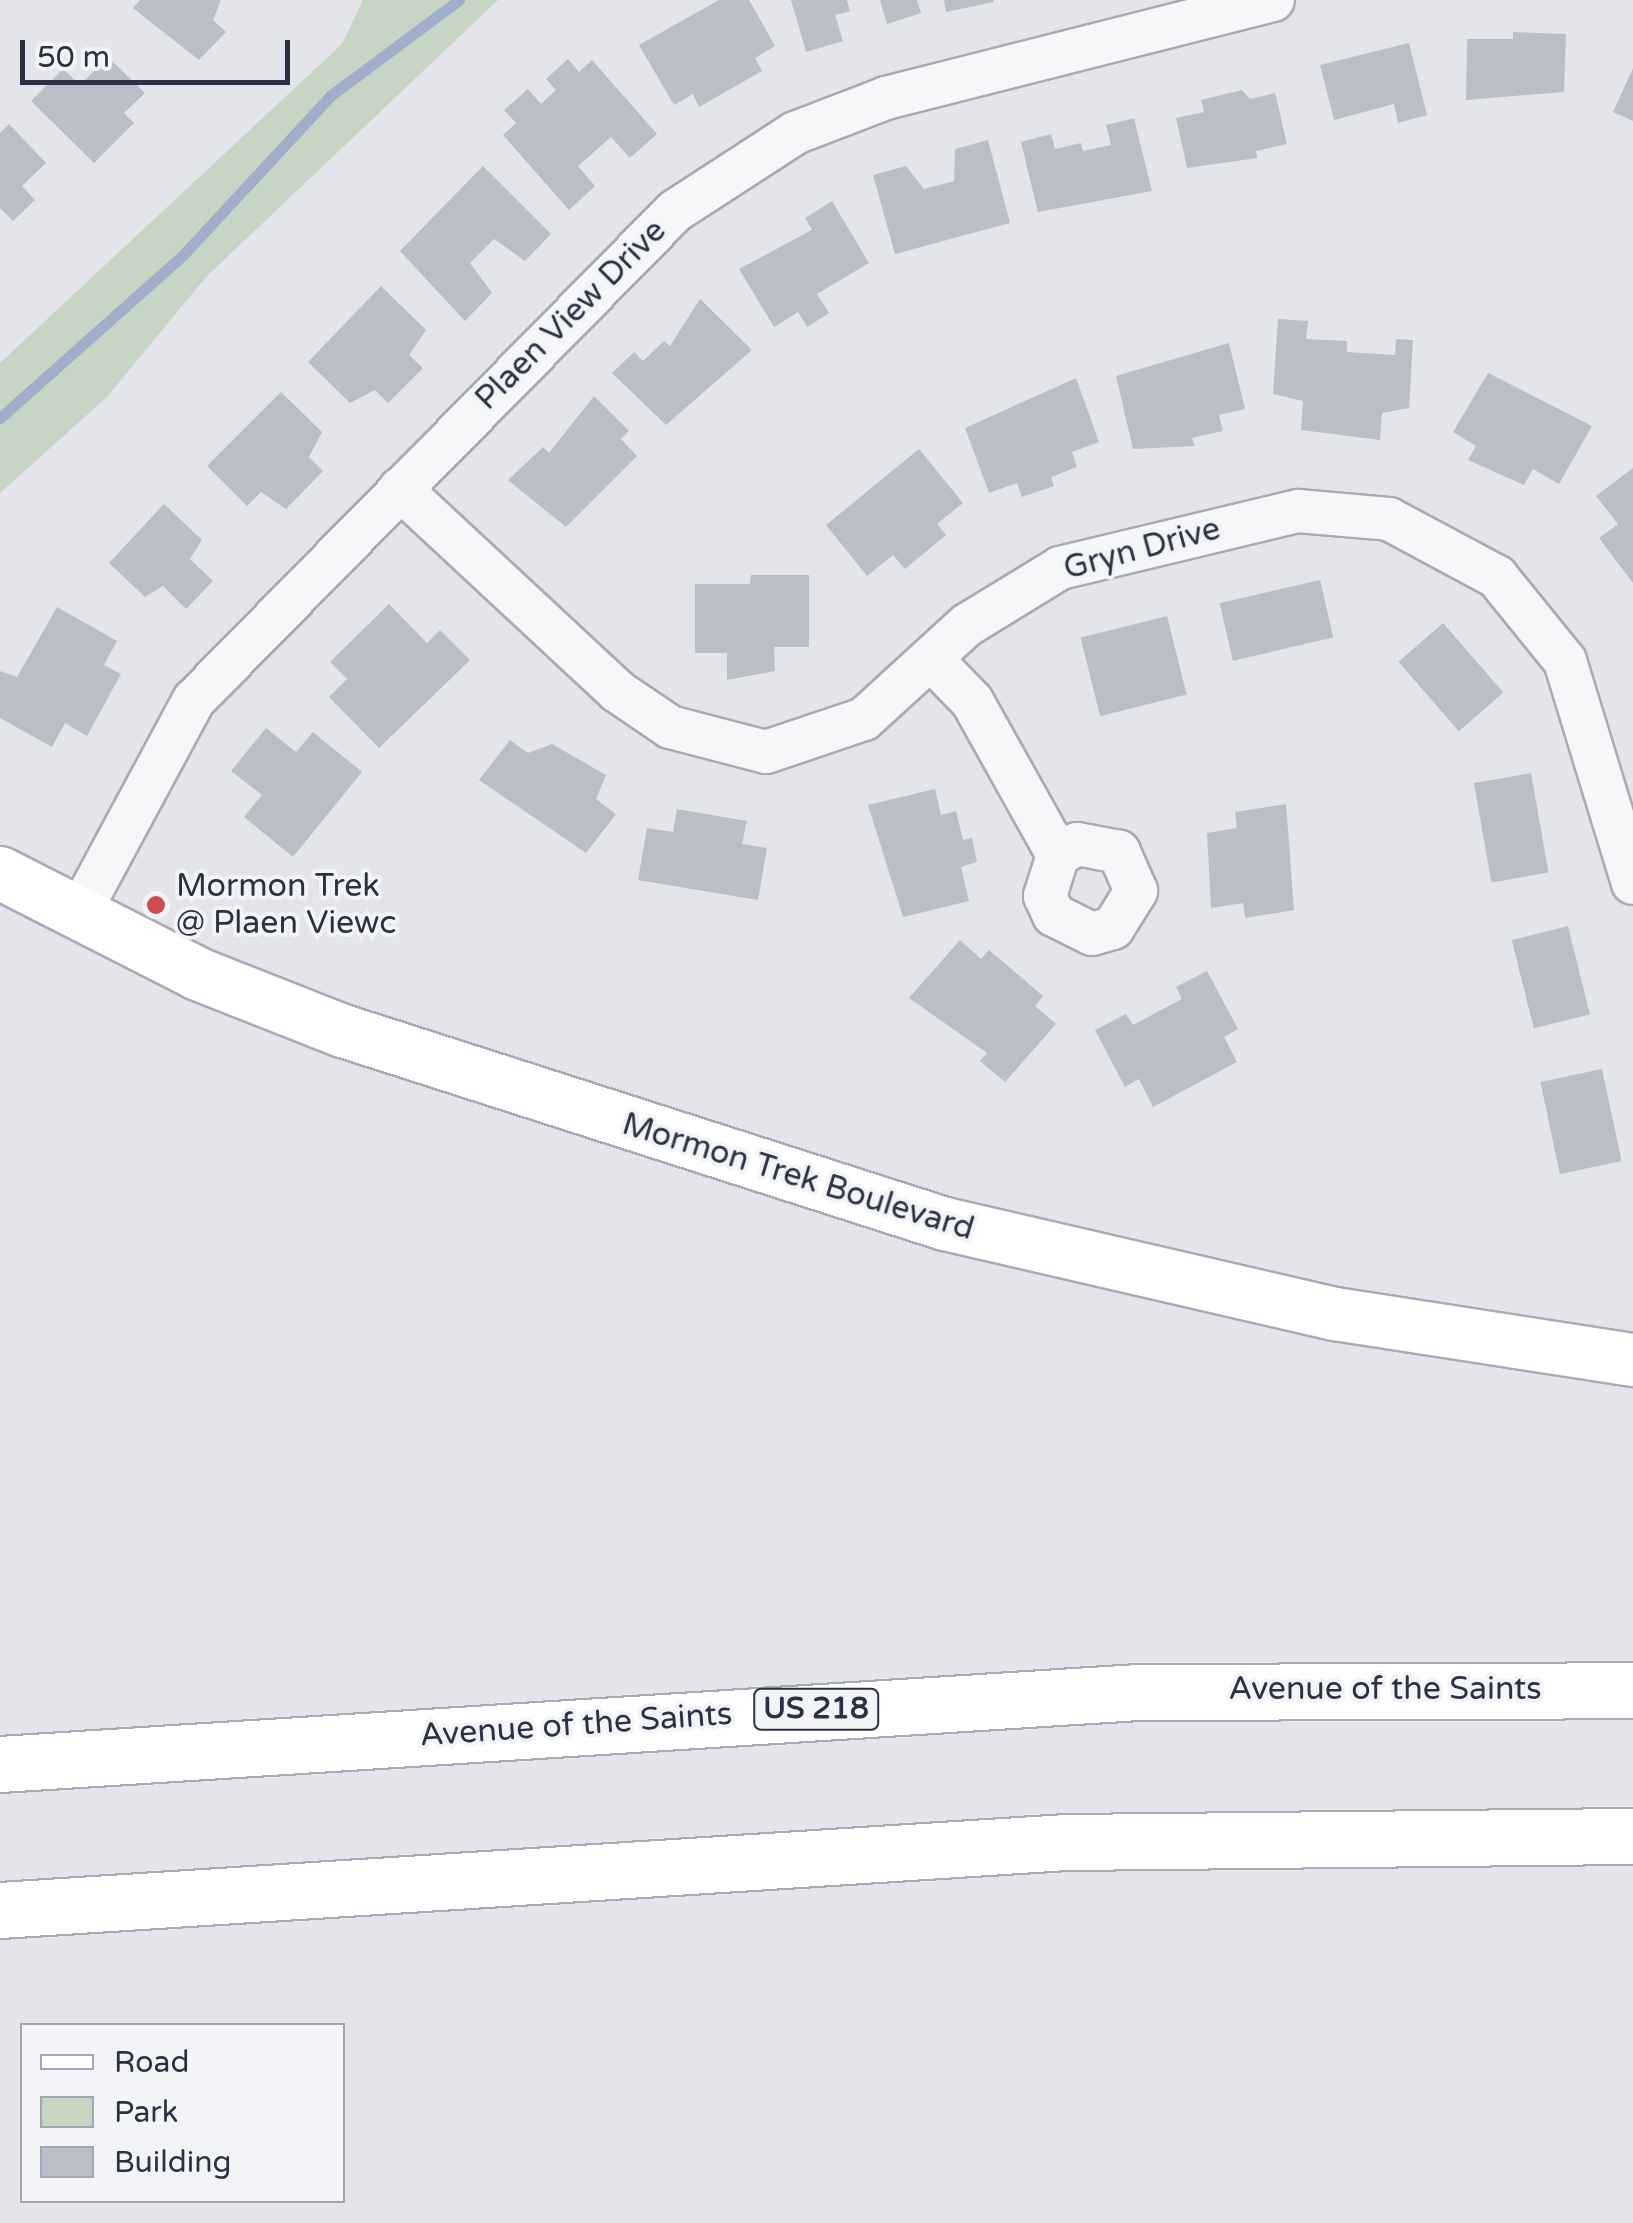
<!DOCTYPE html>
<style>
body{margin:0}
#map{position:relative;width:1633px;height:2223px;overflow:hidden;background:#e3e5eb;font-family:"Varela Round",sans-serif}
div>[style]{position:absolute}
.green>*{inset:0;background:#c7d5c4}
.stream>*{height:11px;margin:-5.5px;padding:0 5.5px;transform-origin:5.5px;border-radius:5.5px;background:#9fafca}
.building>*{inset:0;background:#babec8;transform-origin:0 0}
.roads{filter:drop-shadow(2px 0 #a8abb5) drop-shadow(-2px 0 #a8abb5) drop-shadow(0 2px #a8abb5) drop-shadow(0 -2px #a8abb5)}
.minor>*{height:42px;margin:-21px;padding:0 21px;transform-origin:21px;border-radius:21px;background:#f6f7f9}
.major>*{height:52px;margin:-26px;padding:0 26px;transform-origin:26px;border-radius:26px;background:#fff}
.highway>*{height:55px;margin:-27.5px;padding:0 27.5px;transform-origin:27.5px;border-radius:27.5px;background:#fff}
.dots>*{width:28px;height:28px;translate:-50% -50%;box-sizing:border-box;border:5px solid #f3f4f8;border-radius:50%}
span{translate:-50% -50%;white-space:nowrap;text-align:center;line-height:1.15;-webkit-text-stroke:8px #f3f4f8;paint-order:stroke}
.shield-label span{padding:2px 8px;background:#f3f4f8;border:2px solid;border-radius:8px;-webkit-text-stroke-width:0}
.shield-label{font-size:30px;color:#2b3143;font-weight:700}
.street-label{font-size:32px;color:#2b3143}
.poi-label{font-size:32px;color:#2b3143}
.left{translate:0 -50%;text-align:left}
.legend{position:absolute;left:20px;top:2023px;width:325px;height:180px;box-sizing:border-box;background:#f3f4f8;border:2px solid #a3a6b0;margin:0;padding:12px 18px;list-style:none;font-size:30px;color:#2b3143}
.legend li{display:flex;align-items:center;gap:20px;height:50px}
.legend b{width:50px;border:2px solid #a3a6b0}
.scale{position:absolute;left:20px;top:40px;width:270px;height:45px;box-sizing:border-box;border:5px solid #2b3143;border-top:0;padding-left:12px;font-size:30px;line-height:35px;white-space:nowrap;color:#2b3143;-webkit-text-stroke:8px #f3f4f8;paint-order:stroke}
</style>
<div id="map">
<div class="green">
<i style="clip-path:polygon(363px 0,498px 0,206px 277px,107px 397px,0 493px,0 363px,342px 44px)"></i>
</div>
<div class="stream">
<i style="left:0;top:418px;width:245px;rotate:-41.7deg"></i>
<i style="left:183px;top:255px;width:217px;rotate:-47.2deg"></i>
<i style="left:330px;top:96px;width:161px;rotate:-36.7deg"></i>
</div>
<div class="building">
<i style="clip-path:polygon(140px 0,221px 0,213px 20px,226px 32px,199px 60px,133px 8px)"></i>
<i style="clip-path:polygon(719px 0,749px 0,775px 46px,755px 58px,762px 71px,699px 107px,693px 94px,674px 105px,639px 45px)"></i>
<i style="clip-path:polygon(791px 0,847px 0,850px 11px,835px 15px,843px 41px,806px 52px)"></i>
<i style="clip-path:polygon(880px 0,917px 0,921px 13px,887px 24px)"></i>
<i style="clip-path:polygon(944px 0,993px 0,994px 2px,946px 12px)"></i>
<i style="clip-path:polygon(1513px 32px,1566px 34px,1564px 92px,1466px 100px,1467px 39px,1513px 39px)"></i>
<i style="clip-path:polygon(1409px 43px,1427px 115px,1398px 123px,1394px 104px,1334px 120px,1320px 65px)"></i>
<i style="clip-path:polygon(108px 57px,145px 93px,124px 113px,134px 123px,94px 163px,31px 101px,63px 69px,80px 85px)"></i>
<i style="clip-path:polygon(568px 59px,579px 72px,592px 60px,657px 134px,630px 158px,611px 137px,578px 166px,595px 186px,569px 210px,503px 135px,516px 123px,504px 110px,528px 89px,541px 104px,556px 90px,546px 79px)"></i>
<i style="clip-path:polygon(1633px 68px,1633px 121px,1613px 112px)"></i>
<i style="clip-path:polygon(1242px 90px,1250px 99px,1275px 93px,1287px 144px,1256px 151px,1257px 158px,1187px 168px,1176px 118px,1204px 112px,1201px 100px)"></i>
<i style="clip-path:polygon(1134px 118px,1152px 191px,1038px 212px,1021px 142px,1051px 134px,1055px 149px,1081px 143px,1083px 151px,1111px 145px,1106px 125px)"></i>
<i style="clip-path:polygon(9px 124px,46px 163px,22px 186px,35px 200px,13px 221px,0 208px,0 133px)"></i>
<i style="clip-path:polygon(988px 140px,1010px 223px,895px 254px,873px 175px,906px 166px,924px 189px,954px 181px,955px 149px)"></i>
<i style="clip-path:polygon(483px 166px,551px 234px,525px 261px,494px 239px,470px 263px,492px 293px,465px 321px,400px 251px)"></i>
<i style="clip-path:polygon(832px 201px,869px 263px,817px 294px,829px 313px,807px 327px,798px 312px,774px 327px,739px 269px,812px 230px,805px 218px)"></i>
<i style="clip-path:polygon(381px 286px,426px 330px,409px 355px,423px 368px,388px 403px,375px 390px,350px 403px,308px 362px)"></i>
<i style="clip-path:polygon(700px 299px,752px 350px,666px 425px,612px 373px,634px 352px,643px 361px,664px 341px,670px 346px)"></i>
<i style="clip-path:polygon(1278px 319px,1308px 321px,1306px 339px,1347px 341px,1347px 352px,1395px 355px,1396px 339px,1413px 340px,1409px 408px,1382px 413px,1380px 440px,1301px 430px,1303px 401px,1273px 394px)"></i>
<i style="clip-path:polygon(1229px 343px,1245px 409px,1219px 415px,1223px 431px,1192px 438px,1195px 446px,1133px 449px,1116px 376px)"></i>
<i style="clip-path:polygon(1488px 373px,1592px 426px,1559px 484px,1533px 469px,1524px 485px,1468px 460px,1476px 446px,1453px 432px)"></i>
<i style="clip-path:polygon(1076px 378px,1099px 442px,1072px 452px,1077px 467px,1051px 477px,1054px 486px,1022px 497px,1017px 483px,989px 493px,965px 428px)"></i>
<i style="clip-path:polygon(281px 392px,322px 432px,309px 457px,323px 471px,286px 509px,261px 492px,247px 506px,207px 466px)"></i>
<i style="clip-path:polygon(594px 396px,629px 431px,621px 439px,637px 456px,566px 527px,508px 480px,543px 447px,549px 453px)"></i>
<i style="clip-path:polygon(919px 449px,963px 503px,937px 524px,946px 535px,905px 569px,893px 555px,867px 576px,826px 525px)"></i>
<i style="clip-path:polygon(1633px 468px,1633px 583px,1599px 538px,1618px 524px,1596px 496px)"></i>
<i style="clip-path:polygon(164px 504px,202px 540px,190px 559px,213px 581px,186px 609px,163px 586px,145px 597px,109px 563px)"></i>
<i style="clip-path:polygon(751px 575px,809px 575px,809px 647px,774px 647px,775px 671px,727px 680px,727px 653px,695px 653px,695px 584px,750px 584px)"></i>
<i style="left:1320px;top:580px;width:59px;height:103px;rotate:77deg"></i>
<i style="clip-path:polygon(389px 604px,427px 643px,440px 630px,470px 660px,379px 748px,329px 697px,347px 679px,330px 662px)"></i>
<i style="clip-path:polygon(57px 607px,117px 641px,104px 665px,121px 674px,87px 736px,65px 723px,52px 747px,0 718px,0 671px,17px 677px)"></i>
<i style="left:1167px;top:616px;width:81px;height:89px;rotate:76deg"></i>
<i style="left:1443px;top:623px;width:92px;height:59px;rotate:49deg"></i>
<i style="clip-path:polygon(266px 728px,296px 752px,313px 732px,362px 772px,293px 857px,244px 817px,262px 795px,231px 771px)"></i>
<i style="clip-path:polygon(510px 740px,528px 753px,552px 744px,606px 775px,596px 799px,616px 814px,586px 853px,479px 780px)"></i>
<i style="left:1531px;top:773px;width:101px;height:58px;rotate:80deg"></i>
<i style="clip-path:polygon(935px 789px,941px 815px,956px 811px,963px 840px,972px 838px,977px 862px,961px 867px,969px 901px,903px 917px,868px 805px)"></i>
<i style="clip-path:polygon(1286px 804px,1294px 910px,1245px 918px,1243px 903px,1211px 908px,1207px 833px,1237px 828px,1235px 812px)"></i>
<i style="clip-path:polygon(677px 809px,747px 821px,742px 844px,767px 848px,758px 900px,638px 880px,647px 828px,673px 832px)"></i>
<i style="left:1568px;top:926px;width:91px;height:58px;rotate:76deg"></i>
<i style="clip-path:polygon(960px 940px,981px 959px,989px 950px,1043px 996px,1035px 1006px,1056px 1024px,1005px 1082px,980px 1061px,987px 1053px,909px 998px)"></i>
<i style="clip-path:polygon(1207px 971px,1238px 1029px,1224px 1037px,1237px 1062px,1153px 1107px,1139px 1079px,1125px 1087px,1095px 1030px,1126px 1014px,1133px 1025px,1182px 999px,1176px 987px)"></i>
<i style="left:1602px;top:1069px;width:94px;height:63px;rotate:78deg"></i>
</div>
<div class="roads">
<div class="minor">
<i style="left:400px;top:489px;width:296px;rotate:42.9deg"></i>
<i style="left:617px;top:691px;width:64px;rotate:34.2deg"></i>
<i style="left:670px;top:727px;width:99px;rotate:14.6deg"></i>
<i style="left:766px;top:752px;width:103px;rotate:-18.6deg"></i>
<i style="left:864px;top:719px;width:139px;rotate:-42.4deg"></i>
<i style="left:967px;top:625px;width:109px;rotate:-31.5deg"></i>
<i style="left:1060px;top:568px;width:245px;rotate:-13.5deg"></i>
<i style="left:1298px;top:511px;width:91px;rotate:5deg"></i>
<i style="left:1389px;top:519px;width:123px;rotate:28.2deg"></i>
<i style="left:1497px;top:577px;width:108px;rotate:51deg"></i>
<i style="left:1565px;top:661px;width:232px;rotate:73deg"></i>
<i style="left:932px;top:660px;width:57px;rotate:45.7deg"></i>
<i style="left:972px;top:701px;width:176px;rotate:60.8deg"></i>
<i style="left:1058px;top:855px;width:43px;rotate:107.6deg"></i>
<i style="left:1045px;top:896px;width:21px;rotate:65deg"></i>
<i style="left:1054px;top:915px;width:42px;rotate:26.6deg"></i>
<i style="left:1092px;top:934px;width:22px;rotate:-16deg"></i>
<i style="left:1113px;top:928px;width:44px;rotate:-58.1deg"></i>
<i style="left:1136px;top:891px;width:43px;rotate:-113.6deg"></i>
<i style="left:1119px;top:852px;width:43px;rotate:-169.2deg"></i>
<i style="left:1077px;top:844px;width:22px;rotate:150deg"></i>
<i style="left:77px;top:917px;width:247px;rotate:-61.7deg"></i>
<i style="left:194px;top:700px;width:686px;rotate:-45.47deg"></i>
<i style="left:675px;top:211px;width:143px;rotate:-33deg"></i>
<i style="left:795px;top:133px;width:97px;rotate:-21deg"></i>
<i style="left:886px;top:98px;width:399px;rotate:-14.2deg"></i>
</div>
<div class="major">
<i style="left:0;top:873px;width:222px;rotate:27deg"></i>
<i style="left:198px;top:974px;width:156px;rotate:21.5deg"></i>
<i style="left:343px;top:1031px;width:632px;rotate:17.78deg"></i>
<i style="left:945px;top:1224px;width:400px;rotate:13deg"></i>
<i style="left:1335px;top:1314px;width:302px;rotate:8.8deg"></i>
</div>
<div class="highway">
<i style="left:0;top:1764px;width:1139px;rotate:-3.62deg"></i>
<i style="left:1137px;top:1692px;width:496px;rotate:-0.2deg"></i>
<i style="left:0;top:1910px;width:1069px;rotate:-3.65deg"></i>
<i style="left:1067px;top:1842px;width:566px;rotate:-0.61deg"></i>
</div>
</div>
<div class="dots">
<i style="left:156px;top:905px;background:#cc4c52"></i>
</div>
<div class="shield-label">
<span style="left:816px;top:1709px">US 218</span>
</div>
<div class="street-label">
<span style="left:571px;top:315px;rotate:-45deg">Plaen View Drive</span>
<span style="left:1142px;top:549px;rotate:-15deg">Gryn Drive</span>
<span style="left:798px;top:1177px;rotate:17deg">Mormon Trek Boulevard</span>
<span style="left:1385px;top:1689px">Avenue of the Saints</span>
<span style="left:576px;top:1725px;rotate:-4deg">Avenue of the Saints</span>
</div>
<div class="poi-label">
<span class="left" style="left:176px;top:905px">Mormon Trek<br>@ Plaen Viewc</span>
</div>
<ul class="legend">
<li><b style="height:12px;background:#fff"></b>Road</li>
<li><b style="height:28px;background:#c7d5c4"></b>Park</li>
<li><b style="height:28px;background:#babec8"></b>Building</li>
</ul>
<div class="scale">50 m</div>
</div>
